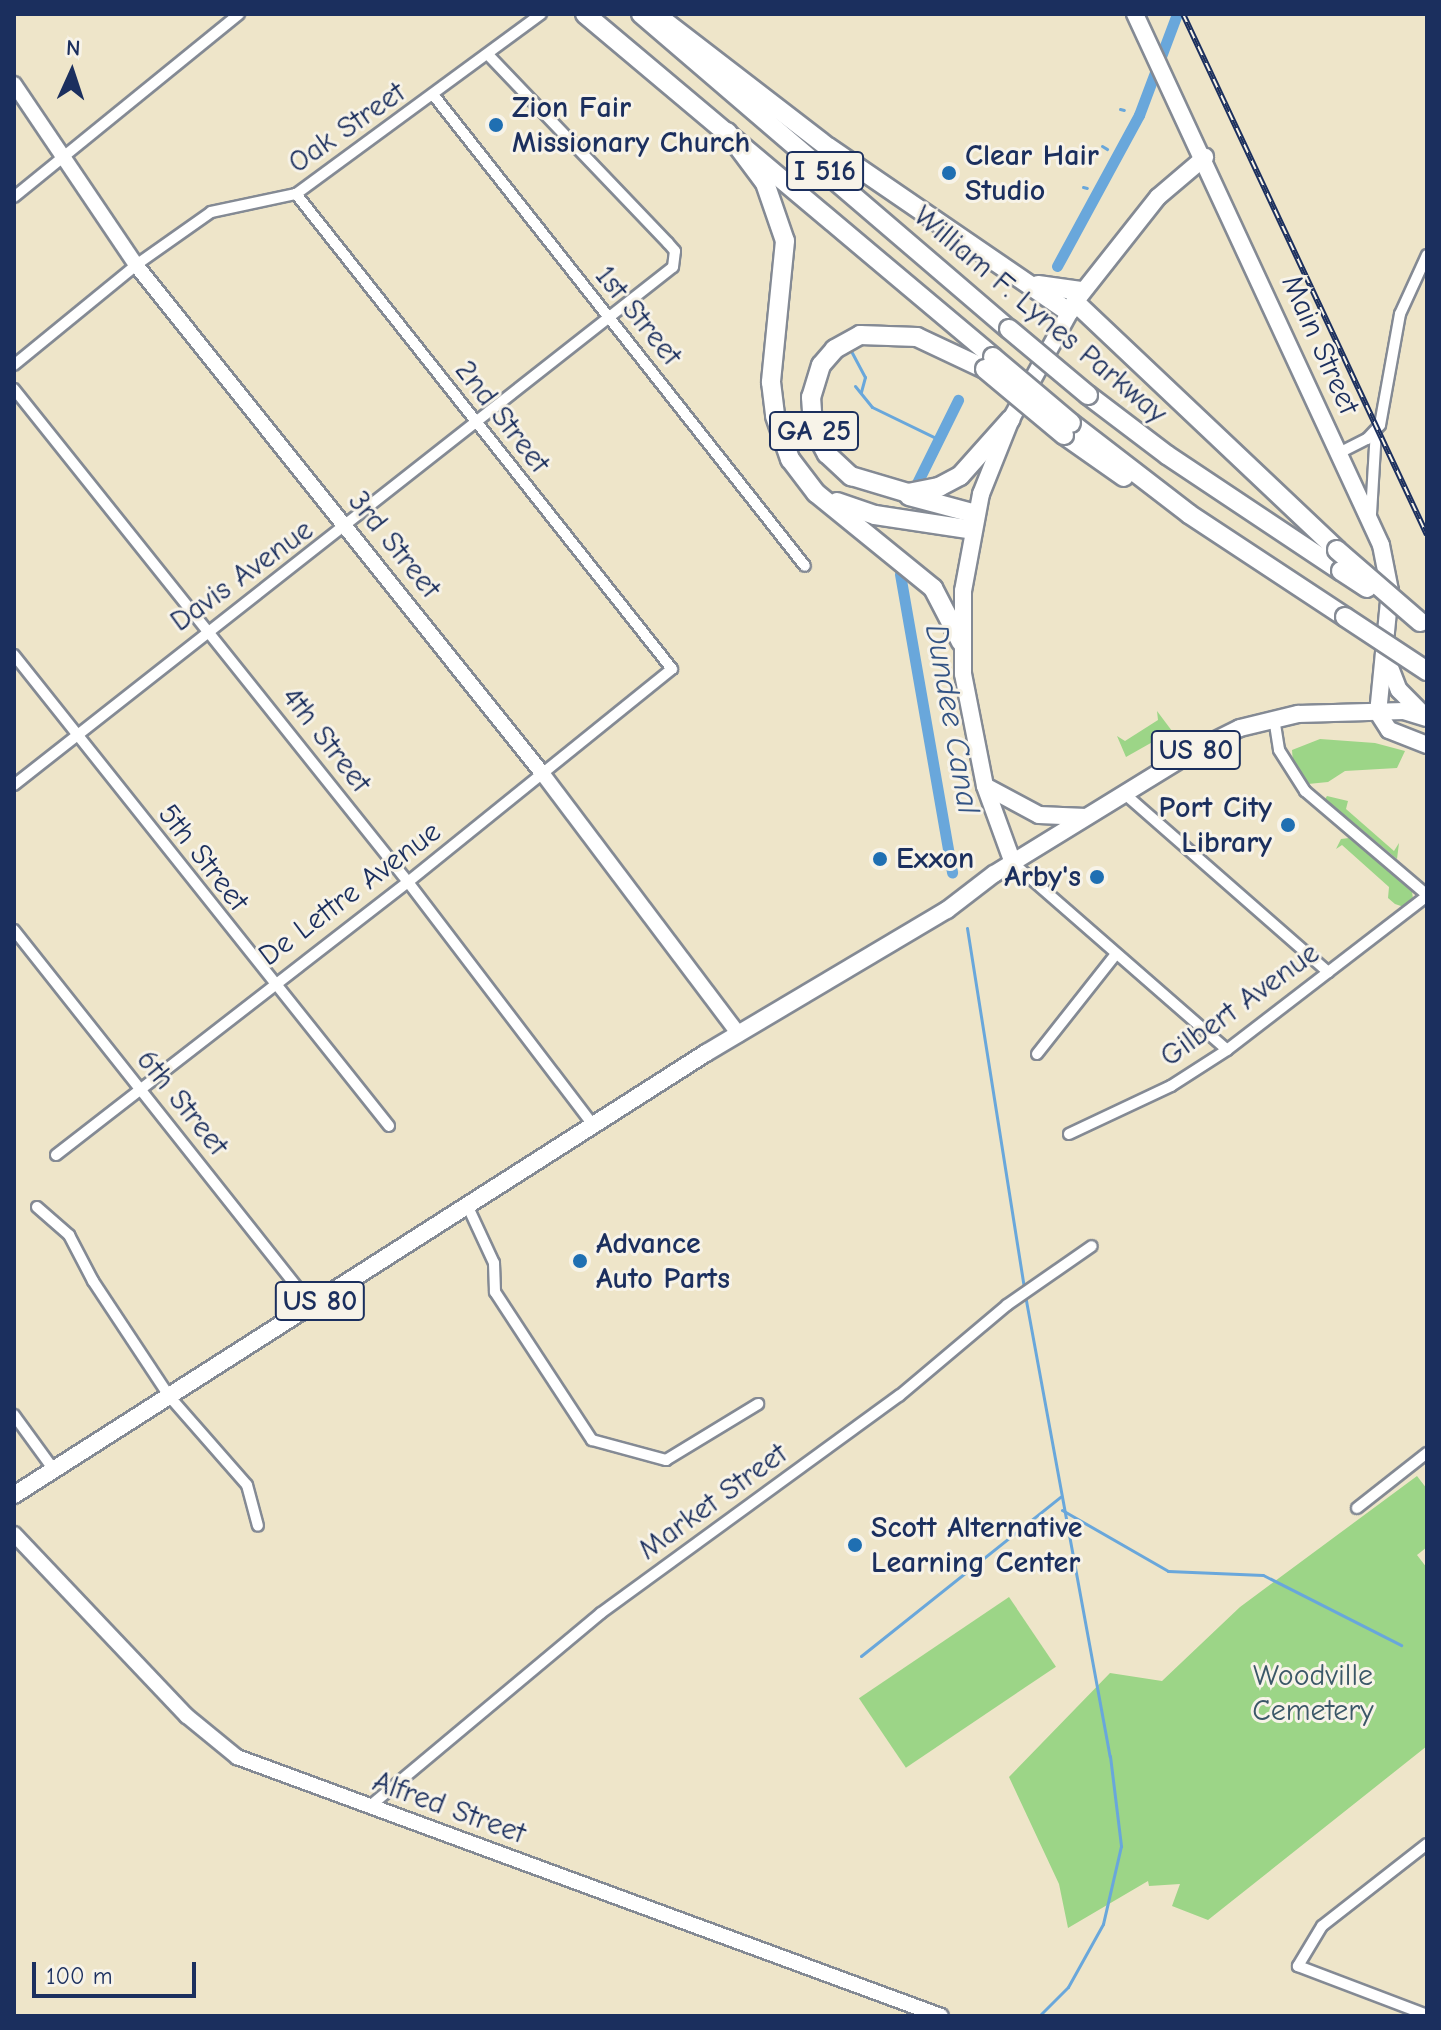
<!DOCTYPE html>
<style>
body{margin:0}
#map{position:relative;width:1441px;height:2030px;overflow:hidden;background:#eee5c9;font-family:"Comic Neue",sans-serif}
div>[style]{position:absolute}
.green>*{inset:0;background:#9cd587;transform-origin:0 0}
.stream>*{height:3px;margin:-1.5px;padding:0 1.5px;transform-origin:1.5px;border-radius:1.5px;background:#69a7db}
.canal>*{height:11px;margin:-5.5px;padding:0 5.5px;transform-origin:5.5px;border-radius:5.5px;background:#69a7db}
.roads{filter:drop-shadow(2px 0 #848a94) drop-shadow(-2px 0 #848a94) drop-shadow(0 2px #848a94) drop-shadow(0 -2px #848a94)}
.street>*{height:10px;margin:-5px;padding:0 5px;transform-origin:5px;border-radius:5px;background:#fff}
.secondary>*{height:14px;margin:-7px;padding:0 7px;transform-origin:7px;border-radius:7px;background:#fff}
.primary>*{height:16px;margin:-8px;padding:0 8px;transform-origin:8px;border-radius:8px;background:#fff}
.highway>*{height:18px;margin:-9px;padding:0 9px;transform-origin:9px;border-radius:9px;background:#fff}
.rail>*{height:6px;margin-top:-3px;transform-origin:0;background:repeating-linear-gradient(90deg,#f7f3e8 0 9px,#1b2f5e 0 18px);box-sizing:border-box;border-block:2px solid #1b2f5e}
.bridges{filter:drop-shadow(2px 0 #848a94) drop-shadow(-2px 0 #848a94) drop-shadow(0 2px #848a94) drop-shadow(0 -2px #848a94)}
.highway-bridge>*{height:18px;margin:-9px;padding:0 9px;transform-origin:9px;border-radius:9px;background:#fff}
.dots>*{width:22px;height:22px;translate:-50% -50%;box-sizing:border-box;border:4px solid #f7f3e8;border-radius:50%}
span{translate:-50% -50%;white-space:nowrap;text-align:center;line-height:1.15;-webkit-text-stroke:6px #f7f3e8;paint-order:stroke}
.shield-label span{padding:2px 6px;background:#f7f3e8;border:2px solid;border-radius:6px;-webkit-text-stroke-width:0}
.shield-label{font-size:28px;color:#1b2f5e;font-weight:700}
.poi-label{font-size:30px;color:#1b2f5e;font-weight:700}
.left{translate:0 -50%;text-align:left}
.right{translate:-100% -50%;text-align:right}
.street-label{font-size:30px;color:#1b2f5e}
.park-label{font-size:30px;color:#3b5868}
.water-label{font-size:32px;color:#325384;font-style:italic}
.frame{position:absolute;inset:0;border:16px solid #1b2f5e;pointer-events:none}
.north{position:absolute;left:32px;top:32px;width:80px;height:80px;-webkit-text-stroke:6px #f7f3e8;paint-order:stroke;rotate:3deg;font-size:22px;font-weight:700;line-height:32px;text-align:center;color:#1b2f5e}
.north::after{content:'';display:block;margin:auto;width:28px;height:36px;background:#1b2f5e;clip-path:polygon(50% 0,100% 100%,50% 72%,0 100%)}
.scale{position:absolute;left:32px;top:1962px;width:164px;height:36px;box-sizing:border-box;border:4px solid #1b2f5e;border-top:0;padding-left:10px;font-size:24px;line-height:28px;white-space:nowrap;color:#1b2f5e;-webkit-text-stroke:6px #f7f3e8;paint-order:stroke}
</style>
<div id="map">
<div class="green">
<i style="clip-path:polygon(1157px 711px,1172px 731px,1126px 757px,1117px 736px,1125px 741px,1158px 720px)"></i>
<i style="clip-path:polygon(1320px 739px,1375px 743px,1405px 751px,1397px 768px,1345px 771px,1328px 782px,1308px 784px,1293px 763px,1292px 750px)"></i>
<i style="clip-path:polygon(1327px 796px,1348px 801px,1346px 809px,1394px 851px,1399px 843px,1397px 859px,1325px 799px)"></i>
<i style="clip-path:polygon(1349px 838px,1412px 891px,1413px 899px,1404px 907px,1395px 904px,1388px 898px,1389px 887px,1342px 845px,1336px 849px,1341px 839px)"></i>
<i style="clip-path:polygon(1417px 1476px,1427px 1489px,1427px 1547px,1417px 1555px,1427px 1568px,1427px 1746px,1208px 1920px,1172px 1906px,1180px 1884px,1149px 1886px,1148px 1881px,1068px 1928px,1059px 1884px,1009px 1777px,1110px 1673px,1162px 1681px,1240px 1607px)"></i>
<i style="left:1009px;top:1597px;width:84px;height:181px;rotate:56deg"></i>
</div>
<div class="stream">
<i style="left:1120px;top:109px;width:4px;rotate:14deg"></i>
<i style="left:1102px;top:146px;width:6px;rotate:31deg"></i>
<i style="left:1083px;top:187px;width:4px;rotate:14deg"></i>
<i style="left:850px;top:349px;width:32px;rotate:62deg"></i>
<i style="left:865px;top:377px;width:16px;rotate:105deg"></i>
<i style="left:855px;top:386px;width:27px;rotate:51deg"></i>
<i style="left:872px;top:407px;width:73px;rotate:25.9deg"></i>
<i style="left:967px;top:928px;width:364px;rotate:81deg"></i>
<i style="left:1025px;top:1295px;width:469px;rotate:79.6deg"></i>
<i style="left:1110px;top:1756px;width:91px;rotate:83deg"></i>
<i style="left:1121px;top:1846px;width:80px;rotate:103deg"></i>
<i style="left:1103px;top:1924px;width:72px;rotate:119.1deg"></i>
<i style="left:1068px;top:1987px;width:41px;rotate:135deg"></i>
<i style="left:1062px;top:1510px;width:122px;rotate:29.9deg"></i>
<i style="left:1168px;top:1571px;width:95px;rotate:2.4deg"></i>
<i style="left:1263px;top:1575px;width:155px;rotate:26.9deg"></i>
<i style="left:861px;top:1656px;width:255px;rotate:-38.6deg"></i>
</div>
<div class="canal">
<i style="left:1057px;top:266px;width:172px;rotate:-61.5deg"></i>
<i style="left:1139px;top:115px;width:108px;rotate:-69.4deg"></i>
<i style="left:916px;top:485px;width:95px;rotate:-63.7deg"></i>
<i style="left:900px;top:574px;width:303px;rotate:80.1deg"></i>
</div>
<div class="roads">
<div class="street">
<i style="left:435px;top:97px;width:597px;rotate:51.73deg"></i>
<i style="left:14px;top:197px;width:290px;rotate:-39.1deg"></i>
<i style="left:14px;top:365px;width:158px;rotate:-39.3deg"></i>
<i style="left:136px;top:265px;width:92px;rotate:-35.2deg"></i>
<i style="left:211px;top:212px;width:87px;rotate:-12deg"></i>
<i style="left:296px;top:194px;width:304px;rotate:-36.3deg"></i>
<i style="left:14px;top:389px;width:631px;rotate:51.37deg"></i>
<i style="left:408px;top:882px;width:307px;rotate:52.7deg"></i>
<i style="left:1339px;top:453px;width:31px;rotate:-27deg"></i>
<i style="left:1367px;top:439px;width:19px;rotate:-47deg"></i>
<i style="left:1380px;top:425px;width:113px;rotate:-79.8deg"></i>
<i style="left:1400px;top:314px;width:65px;rotate:-65.4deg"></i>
<i style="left:1371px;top:514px;width:83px;rotate:-86.6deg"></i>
<i style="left:14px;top:655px;width:602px;rotate:51.47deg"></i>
<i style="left:1274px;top:718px;width:32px;rotate:81deg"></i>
<i style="left:1279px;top:750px;width:49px;rotate:57.6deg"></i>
<i style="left:1305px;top:791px;width:160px;rotate:40.4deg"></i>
<i style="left:14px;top:785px;width:838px;rotate:-38.17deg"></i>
<i style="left:673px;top:267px;width:16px;rotate:-83deg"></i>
<i style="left:675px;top:251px;width:11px;rotate:-131deg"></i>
<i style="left:668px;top:243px;width:259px;rotate:-133.7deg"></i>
<i style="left:1126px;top:795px;width:269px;rotate:41.2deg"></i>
<i style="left:1013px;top:863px;width:284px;rotate:41.1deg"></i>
<i style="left:14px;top:930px;width:480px;rotate:51.6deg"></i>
<i style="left:1037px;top:1054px;width:127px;rotate:-51.7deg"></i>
<i style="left:1069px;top:1134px;width:113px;rotate:-25.2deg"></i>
<i style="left:1171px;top:1086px;width:67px;rotate:-32.7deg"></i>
<i style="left:1227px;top:1050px;width:252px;rotate:-37.6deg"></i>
<i style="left:56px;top:1155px;width:445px;rotate:-37.8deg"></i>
<i style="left:408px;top:882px;width:339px;rotate:-38.9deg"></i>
<i style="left:672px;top:669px;width:606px;rotate:-128.36deg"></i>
<i style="left:37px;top:1207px;width:43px;rotate:41.2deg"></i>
<i style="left:69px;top:1235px;width:52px;rotate:62.4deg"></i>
<i style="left:93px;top:1281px;width:138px;rotate:56.5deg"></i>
<i style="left:169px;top:1396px;width:118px;rotate:48.8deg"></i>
<i style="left:247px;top:1485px;width:42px;rotate:75deg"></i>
<i style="left:468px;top:1207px;width:62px;rotate:65.1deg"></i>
<i style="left:494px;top:1263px;width:29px;rotate:88deg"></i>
<i style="left:495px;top:1292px;width:177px;rotate:56.8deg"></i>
<i style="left:592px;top:1440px;width:77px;rotate:15.1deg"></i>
<i style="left:666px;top:1460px;width:108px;rotate:-31.3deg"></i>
<i style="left:14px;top:1415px;width:68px;rotate:54deg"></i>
<i style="left:1357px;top:1508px;width:89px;rotate:-38.2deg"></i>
<i style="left:369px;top:1807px;width:302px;rotate:-39.9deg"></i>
<i style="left:601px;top:1613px;width:369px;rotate:-36.1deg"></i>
<i style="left:899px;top:1396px;width:141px;rotate:-40.1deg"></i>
<i style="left:1007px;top:1305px;width:103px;rotate:-34.8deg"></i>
<i style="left:1427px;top:1844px;width:133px;rotate:142deg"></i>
<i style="left:1322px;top:1926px;width:47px;rotate:121deg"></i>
<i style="left:1298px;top:1966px;width:138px;rotate:20.8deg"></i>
</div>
<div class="secondary">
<i style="left:14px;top:84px;width:218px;rotate:56deg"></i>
<i style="left:136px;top:265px;width:650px;rotate:51.37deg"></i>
<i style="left:542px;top:773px;width:327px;rotate:53deg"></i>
<i style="left:14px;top:1534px;width:251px;rotate:46.5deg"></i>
<i style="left:187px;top:1716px;width:65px;rotate:39.4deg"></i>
<i style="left:237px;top:1757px;width:750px;rotate:20.2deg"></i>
</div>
<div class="primary">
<i style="left:1135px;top:14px;width:585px;rotate:65.14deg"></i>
<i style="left:1381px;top:545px;width:47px;rotate:78.9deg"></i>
<i style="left:1390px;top:591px;width:123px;rotate:95.6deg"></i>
<i style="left:1378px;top:713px;width:20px;rotate:57deg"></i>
<i style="left:1389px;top:730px;width:41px;rotate:21.5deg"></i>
<i style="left:1388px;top:662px;width:30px;rotate:69deg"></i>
<i style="left:1399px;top:690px;width:34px;rotate:45deg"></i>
<i style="left:985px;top:786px;width:61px;rotate:28.2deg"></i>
<i style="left:1039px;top:815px;width:47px;rotate:2.4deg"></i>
<i style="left:1013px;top:863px;width:82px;rotate:-110deg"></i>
<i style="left:985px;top:786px;width:114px;rotate:-101.1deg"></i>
<i style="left:963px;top:674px;width:83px;rotate:-90deg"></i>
<i style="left:963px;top:591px;width:99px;rotate:-79.5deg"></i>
<i style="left:981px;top:494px;width:81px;rotate:-68.2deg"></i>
<i style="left:1011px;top:419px;width:133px;rotate:-61.3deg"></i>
<i style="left:1075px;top:302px;width:134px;rotate:-51.7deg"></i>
<i style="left:1158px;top:197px;width:62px;rotate:-40.4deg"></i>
<i style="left:14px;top:1495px;width:821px;rotate:-32.57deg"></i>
<i style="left:706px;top:1053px;width:280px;rotate:-30.7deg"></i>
<i style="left:947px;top:910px;width:59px;rotate:-37.5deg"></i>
<i style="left:994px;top:874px;width:235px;rotate:-31.6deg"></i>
<i style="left:1194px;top:751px;width:51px;rotate:-26.6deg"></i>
<i style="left:1240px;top:728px;width:60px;rotate:-13.6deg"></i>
<i style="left:1298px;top:714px;width:106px;rotate:-1.6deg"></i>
<i style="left:1404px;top:711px;width:24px;rotate:17deg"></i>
</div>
<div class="highway">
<i style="left:585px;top:14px;width:533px;rotate:40.05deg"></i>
<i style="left:641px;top:14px;width:484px;rotate:40.6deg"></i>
<i style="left:655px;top:14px;width:218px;rotate:37.6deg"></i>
<i style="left:828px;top:147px;width:292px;rotate:34.4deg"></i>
<i style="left:727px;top:132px;width:64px;rotate:53.3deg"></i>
<i style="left:765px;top:183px;width:61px;rotate:71deg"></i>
<i style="left:785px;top:241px;width:142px;rotate:95.7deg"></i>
<i style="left:771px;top:382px;width:34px;rotate:83deg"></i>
<i style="left:775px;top:416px;width:46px;rotate:70.8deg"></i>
<i style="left:790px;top:459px;width:43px;rotate:52.6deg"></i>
<i style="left:816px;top:493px;width:151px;rotate:39.1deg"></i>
<i style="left:933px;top:588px;width:61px;rotate:62.6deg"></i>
<i style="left:1038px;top:285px;width:44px;rotate:7.8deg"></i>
<i style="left:1075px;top:302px;width:361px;rotate:43.4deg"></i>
<i style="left:985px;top:369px;width:75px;rotate:-154.8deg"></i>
<i style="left:917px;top:337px;width:57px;rotate:-178deg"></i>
<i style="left:860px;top:335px;width:29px;rotate:151deg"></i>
<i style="left:835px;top:349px;width:21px;rotate:131deg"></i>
<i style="left:821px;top:365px;width:34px;rotate:107deg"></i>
<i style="left:811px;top:397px;width:31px;rotate:86deg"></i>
<i style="left:813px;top:428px;width:30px;rotate:62deg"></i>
<i style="left:827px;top:454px;width:33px;rotate:43deg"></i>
<i style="left:851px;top:476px;width:59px;rotate:16.6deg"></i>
<i style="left:908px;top:493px;width:32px;rotate:-11deg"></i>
<i style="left:939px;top:487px;width:24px;rotate:-28deg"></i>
<i style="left:960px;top:476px;width:76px;rotate:-48.2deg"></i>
<i style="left:1088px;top:395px;width:99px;rotate:37.2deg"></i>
<i style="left:1167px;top:455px;width:209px;rotate:33.7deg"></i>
<i style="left:1071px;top:423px;width:149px;rotate:37.6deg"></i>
<i style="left:1189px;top:514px;width:187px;rotate:33.4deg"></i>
<i style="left:1064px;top:435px;width:73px;rotate:35deg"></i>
<i style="left:909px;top:496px;width:69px;rotate:15deg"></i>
<i style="left:837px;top:502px;width:40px;rotate:18.9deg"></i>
<i style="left:875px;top:515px;width:99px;rotate:8.7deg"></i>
</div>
</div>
<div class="rail">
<i style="left:1183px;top:14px;width:575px;rotate:64.9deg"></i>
</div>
<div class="bridges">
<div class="highway-bridge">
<i style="left:1009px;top:329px;width:103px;rotate:39.9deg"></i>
<i style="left:993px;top:357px;width:102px;rotate:40.2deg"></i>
<i style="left:985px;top:369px;width:103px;rotate:39.9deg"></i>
<i style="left:1337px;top:550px;width:110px;rotate:40.9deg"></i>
<i style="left:1341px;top:571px;width:31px;rotate:33deg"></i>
<i style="left:1345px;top:617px;width:98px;rotate:33.4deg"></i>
</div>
</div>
<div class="dots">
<i style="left:496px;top:125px;background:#1f6fb2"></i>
<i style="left:949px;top:173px;background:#1f6fb2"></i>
<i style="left:1288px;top:825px;background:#1f6fb2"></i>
<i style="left:880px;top:859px;background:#1f6fb2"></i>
<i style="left:1097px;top:877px;background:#1f6fb2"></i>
<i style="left:580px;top:1261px;background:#1f6fb2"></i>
<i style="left:855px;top:1545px;background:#1f6fb2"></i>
</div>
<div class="shield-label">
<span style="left:825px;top:171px">I 516</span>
<span style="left:814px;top:431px">GA 25</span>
<span style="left:1196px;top:750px">US 80</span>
<span style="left:320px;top:1301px">US 80</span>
</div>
<div class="poi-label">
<span class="left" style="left:512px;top:125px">Zion Fair<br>Missionary Church</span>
<span class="left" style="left:965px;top:173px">Clear Hair<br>Studio</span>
<span class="right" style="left:1272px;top:825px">Port City<br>Library</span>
<span class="left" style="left:896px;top:859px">Exxon</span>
<span class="right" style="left:1081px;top:877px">Arby's</span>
<span class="left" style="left:596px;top:1261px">Advance<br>Auto Parts</span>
<span class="left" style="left:871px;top:1545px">Scott Alternative<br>Learning Center</span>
</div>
<div class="street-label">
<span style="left:347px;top:128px;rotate:-35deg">Oak Street</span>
<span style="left:1040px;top:315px;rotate:40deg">William F. Lynes Parkway</span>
<span style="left:638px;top:316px;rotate:51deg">1st Street</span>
<span style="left:1320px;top:345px;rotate:66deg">Main Street</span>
<span style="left:502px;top:417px;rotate:52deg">2nd Street</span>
<span style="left:394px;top:545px;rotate:51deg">3rd Street</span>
<span style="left:242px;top:576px;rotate:-36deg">Davis Avenue</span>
<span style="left:326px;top:740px;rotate:52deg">4th Street</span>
<span style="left:203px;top:858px;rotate:52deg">5th Street</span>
<span style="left:350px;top:894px;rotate:-37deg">De Lettre Avenue</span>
<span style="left:1240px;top:1005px;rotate:-36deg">Gilbert Avenue</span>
<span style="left:182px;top:1103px;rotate:51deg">6th Street</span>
<span style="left:713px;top:1502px;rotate:-36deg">Market Street</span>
<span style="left:449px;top:1808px;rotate:20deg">Alfred Street</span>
</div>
<div class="park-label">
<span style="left:1313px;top:1693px">Woodville<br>Cemetery</span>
</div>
<div class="water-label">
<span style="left:952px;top:719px;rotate:80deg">Dundee Canal</span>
</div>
<div class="frame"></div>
<div class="north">N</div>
<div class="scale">100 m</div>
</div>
